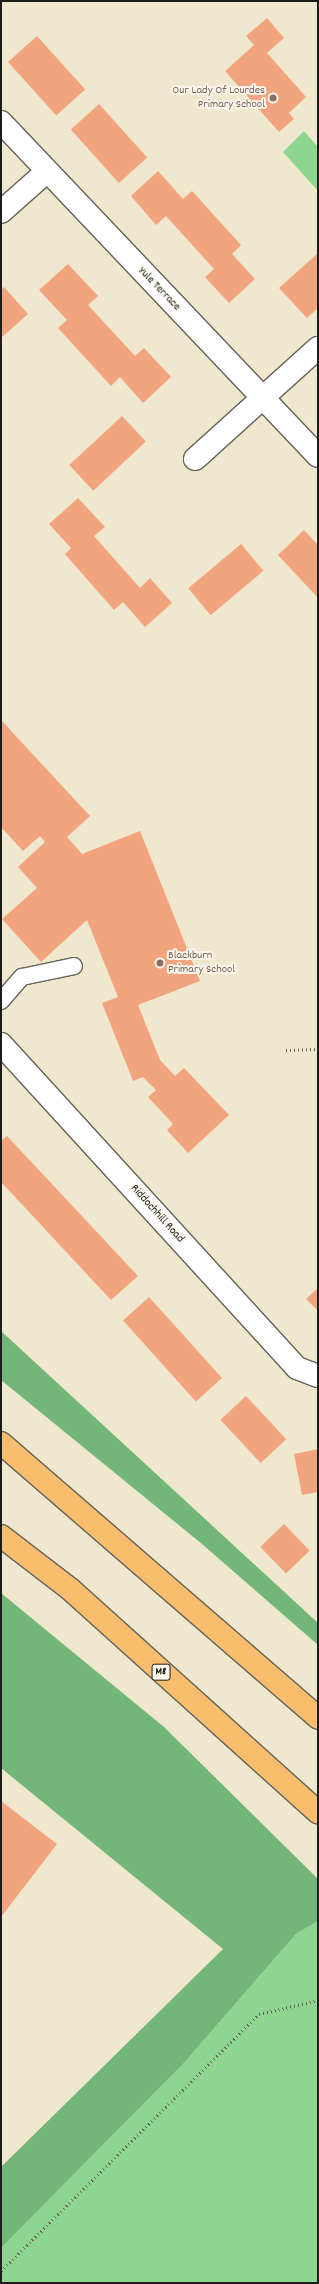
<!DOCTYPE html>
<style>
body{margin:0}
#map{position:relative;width:319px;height:2284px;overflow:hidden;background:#f0e8ce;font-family:Dekko,sans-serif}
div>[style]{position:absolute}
.green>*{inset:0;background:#8ed58f}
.forest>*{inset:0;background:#72b67a}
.building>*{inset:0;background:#f2a47e;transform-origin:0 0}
.path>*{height:2.5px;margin-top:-1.25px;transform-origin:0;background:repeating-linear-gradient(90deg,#66635a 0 1px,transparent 0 4px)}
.roads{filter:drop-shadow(1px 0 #66635a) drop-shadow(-1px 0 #66635a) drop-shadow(0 1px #66635a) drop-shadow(0 -1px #66635a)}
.service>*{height:16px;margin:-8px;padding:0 8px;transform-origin:8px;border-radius:8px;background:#fff}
.minor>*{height:22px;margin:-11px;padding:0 11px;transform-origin:11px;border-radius:11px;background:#fff}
.motorway>*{height:22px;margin:-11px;padding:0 11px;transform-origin:11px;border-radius:11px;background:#f9be6d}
.dots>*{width:11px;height:11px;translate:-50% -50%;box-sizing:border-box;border:2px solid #fbf7ec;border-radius:50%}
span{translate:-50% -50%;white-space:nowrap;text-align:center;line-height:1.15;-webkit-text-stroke:4px #fbf7ec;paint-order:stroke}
.shield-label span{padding:1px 3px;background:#fbf7ec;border:1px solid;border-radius:3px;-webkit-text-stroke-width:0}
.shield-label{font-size:11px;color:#1c1c1c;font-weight:700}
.education-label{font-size:12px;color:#785e54}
.right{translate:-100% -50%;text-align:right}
.left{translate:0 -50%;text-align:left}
.street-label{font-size:12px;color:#1c1c1c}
.frame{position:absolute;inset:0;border:2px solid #1c1c1c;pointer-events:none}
</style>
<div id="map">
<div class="green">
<i style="clip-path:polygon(304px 131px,318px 147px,318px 191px,283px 152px)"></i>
<i style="clip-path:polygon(318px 1921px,318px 2283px,1px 2283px,1px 2248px,183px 2064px,296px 1934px)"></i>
</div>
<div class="forest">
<i style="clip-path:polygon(1px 1331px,318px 1623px,318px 1645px,202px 1544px,1px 1380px)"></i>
<i style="clip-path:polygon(1px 1593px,164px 1727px,318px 1879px,318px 1921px,296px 1934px,183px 2064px,1px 2248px,1px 2167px,223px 1949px,1px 1768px)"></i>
</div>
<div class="building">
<i style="clip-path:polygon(267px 18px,284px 38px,267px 53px,306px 97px,289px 113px,294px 119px,279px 132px,225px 71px,254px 45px,246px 36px)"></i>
<i style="left:37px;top:36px;width:72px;height:39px;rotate:48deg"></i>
<i style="left:99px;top:104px;width:72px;height:38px;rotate:48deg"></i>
<i style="clip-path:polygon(158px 171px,183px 199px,192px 191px,241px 245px,232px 254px,255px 279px,229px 303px,205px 277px,214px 269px,166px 216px,156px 225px,131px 196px)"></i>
<i style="clip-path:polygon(318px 253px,318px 308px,307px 318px,279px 288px)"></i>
<i style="clip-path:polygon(68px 264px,98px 296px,88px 305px,135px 356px,144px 348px,171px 377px,143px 403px,120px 377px,111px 386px,58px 328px,67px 320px,39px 290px)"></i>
<i style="clip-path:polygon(4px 287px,28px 314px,1px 338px,1px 290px)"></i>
<i style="left:122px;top:416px;width:35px;height:72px;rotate:47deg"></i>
<i style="clip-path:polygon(78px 498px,105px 527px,94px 536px,140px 588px,150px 578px,172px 603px,145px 627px,123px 602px,114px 610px,65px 554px,71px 548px,49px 524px)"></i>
<i style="clip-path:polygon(304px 530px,318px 545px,318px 598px,278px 555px)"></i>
<i style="left:241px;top:544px;width:35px;height:69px;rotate:50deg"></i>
<i style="clip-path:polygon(1px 720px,90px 816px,67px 837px,82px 854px,140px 831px,200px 981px,138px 1005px,160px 1060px,175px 1076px,184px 1068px,229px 1115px,188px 1153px,167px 1130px,173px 1124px,148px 1097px,156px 1090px,143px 1077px,133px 1081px,102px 1003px,118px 997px,87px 920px,41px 962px,2px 919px,37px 888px,18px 867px,45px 842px,40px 836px,23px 851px,1px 827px)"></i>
<i style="clip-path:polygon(7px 1136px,138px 1276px,111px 1300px,1px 1182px,1px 1141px)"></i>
<i style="clip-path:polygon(318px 1288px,318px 1311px,306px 1299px)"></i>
<i style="left:149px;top:1297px;width:109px;height:35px;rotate:48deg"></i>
<i style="left:246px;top:1396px;width:59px;height:35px;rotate:47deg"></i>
<i style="clip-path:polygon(318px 1449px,318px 1492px,302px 1495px,294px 1454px)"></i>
<i style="left:284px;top:1524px;width:37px;height:33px;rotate:46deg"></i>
<i style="clip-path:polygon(1px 1801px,57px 1844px,1px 1917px)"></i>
</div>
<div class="path">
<i style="left:286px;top:1050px;width:32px;rotate:-2deg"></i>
<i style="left:1px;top:2271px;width:364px;rotate:-44.9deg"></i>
<i style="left:259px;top:2014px;width:61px;rotate:-13.3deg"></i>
</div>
<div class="roads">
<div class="service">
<i style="left:1px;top:1001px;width:32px;rotate:-49deg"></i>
<i style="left:22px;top:977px;width:53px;rotate:-11.9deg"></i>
</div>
<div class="minor">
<i style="left:1px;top:122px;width:460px;rotate:46.5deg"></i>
<i style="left:1px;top:212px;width:60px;rotate:-41.6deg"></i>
<i style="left:195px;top:459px;width:166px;rotate:-42.1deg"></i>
<i style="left:1px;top:1044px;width:439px;rotate:47.6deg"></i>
<i style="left:297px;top:1368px;width:22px;rotate:21deg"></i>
</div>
<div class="motorway">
<i style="left:1px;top:1443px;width:420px;rotate:40.9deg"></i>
<i style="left:1px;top:1536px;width:87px;rotate:37.5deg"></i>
<i style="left:70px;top:1589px;width:334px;rotate:42deg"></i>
</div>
</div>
<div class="dots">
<i style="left:273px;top:98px;background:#8d6e63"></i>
<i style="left:160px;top:963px;background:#8d6e63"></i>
</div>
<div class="shield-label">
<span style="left:161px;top:1672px">M8</span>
</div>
<div class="education-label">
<span class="right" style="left:265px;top:98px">Our Lady Of Lourdes<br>Primary School</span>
<span class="left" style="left:168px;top:963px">Blackburn<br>Primary School</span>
</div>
<div class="street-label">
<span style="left:159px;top:289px;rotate:46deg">Yule Terrace</span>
<span style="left:157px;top:1214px;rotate:48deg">Riddochhill Road</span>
</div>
<div class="frame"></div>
</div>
